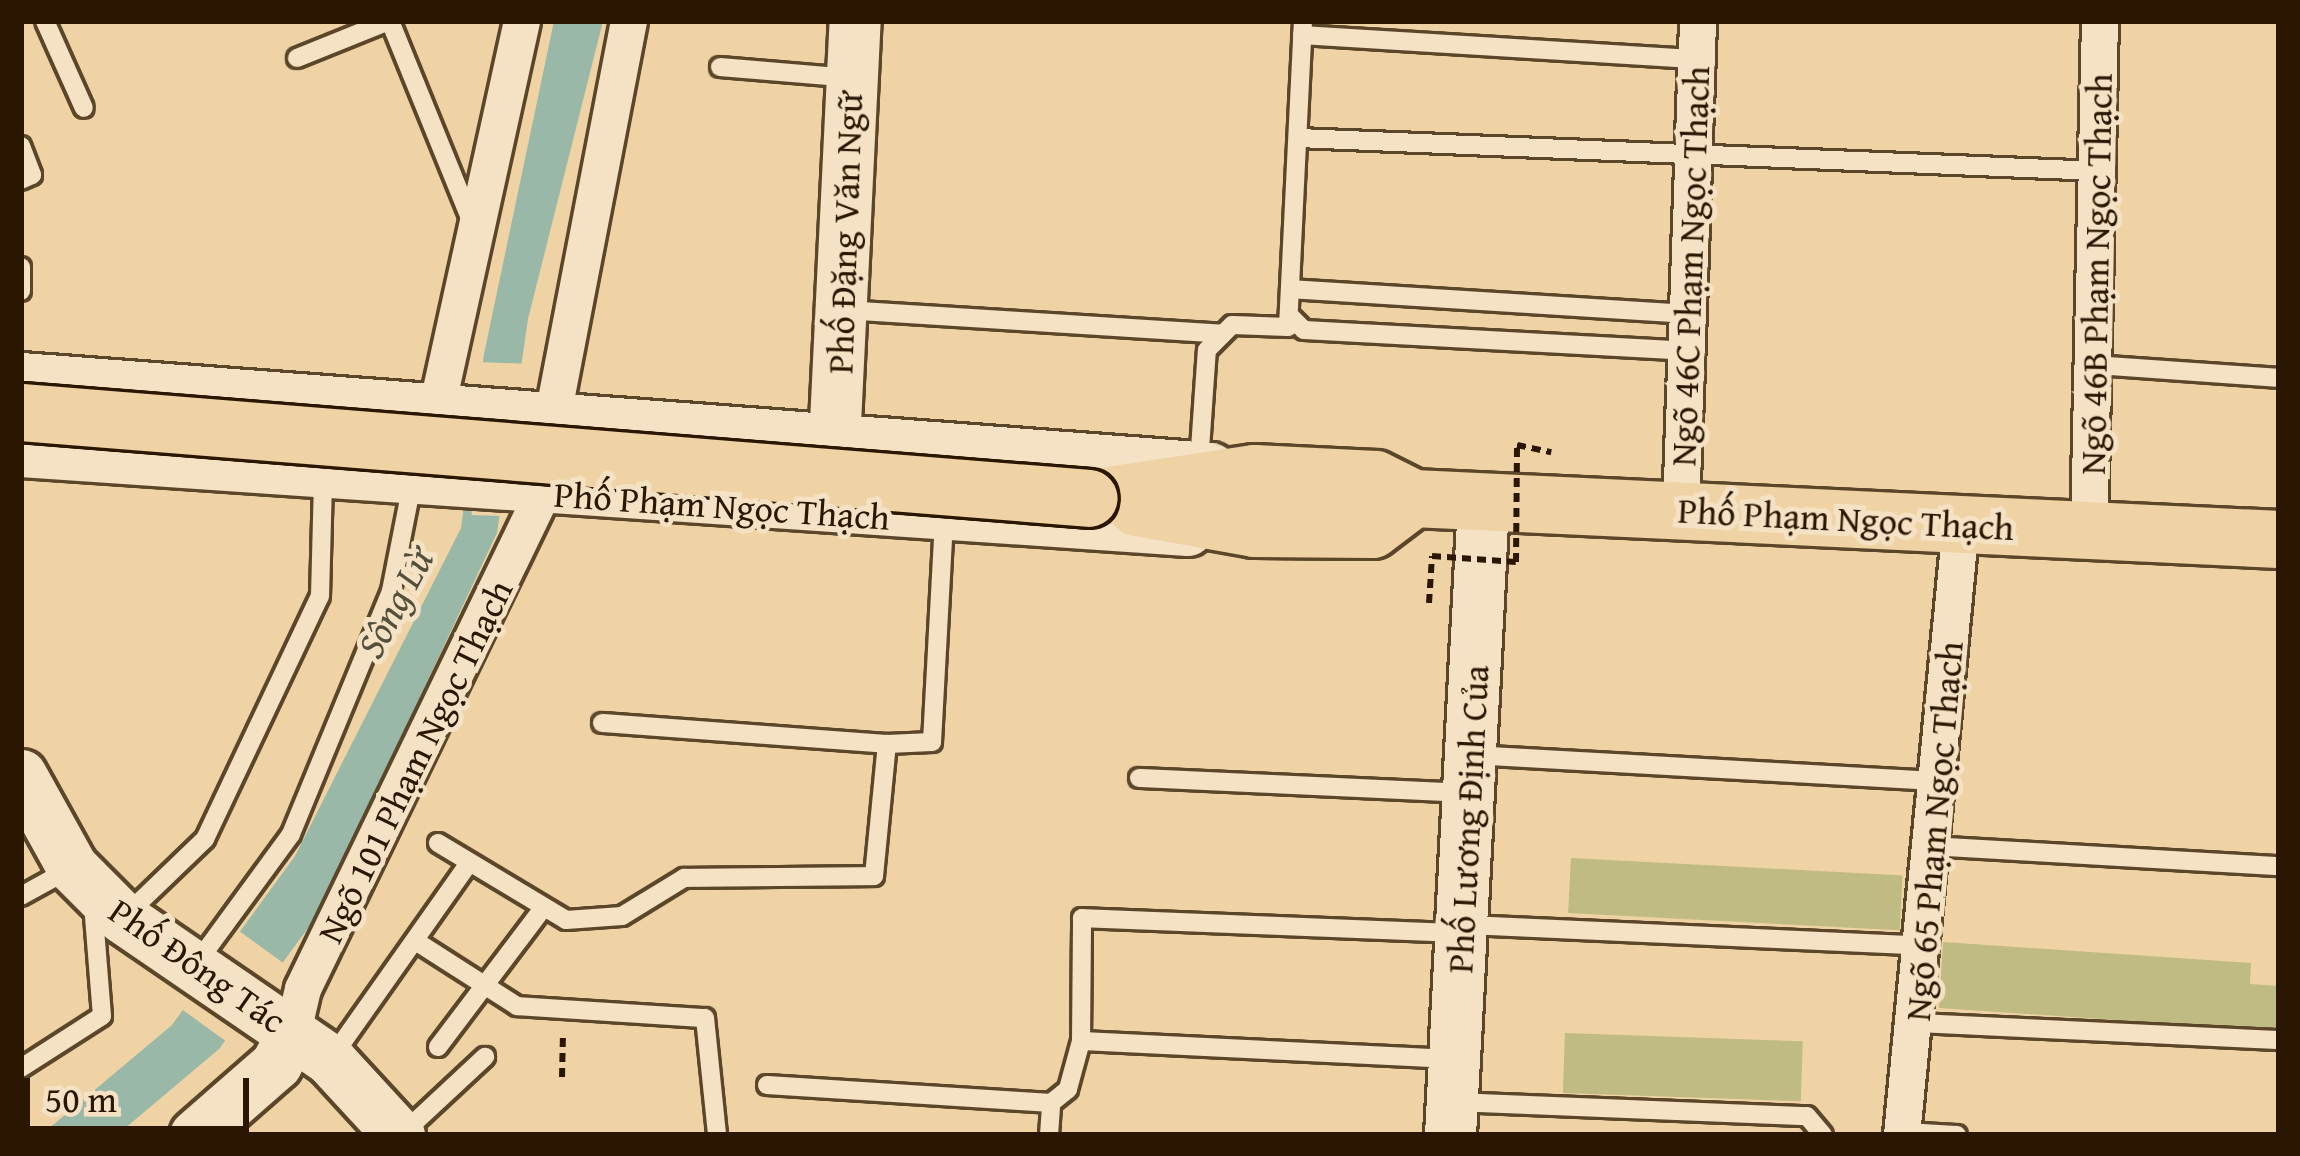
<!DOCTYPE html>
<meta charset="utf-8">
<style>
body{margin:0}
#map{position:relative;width:2300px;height:1156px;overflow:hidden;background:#efd3a5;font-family:"Gentium Book Plus",serif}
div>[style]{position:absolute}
.green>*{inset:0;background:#bfbb82;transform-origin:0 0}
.water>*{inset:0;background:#9ab8a7}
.pier>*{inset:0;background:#efd3a5;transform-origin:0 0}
.path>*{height:6px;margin-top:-3px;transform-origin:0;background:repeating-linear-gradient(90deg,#2b1701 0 9px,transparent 0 15px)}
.roads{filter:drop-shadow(3px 0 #5c462a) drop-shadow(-3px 0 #5c462a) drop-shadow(0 3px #5c462a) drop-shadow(0 -3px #5c462a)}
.lane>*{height:18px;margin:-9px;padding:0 9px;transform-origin:9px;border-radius:9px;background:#f5e2c4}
.street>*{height:36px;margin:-18px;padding:0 18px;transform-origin:18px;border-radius:18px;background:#f5e2c4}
.secondary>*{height:51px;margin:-25.5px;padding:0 25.5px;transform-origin:25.5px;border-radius:25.5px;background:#f5e2c4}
.primary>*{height:57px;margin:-28.5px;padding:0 28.5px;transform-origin:28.5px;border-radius:28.5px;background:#efd3a5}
.path-bridge>*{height:6px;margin-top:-3px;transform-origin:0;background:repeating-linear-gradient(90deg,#2b1701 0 9px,transparent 0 15px)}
.bridges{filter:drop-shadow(3px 0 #2b1701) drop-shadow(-3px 0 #2b1701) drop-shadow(0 3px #2b1701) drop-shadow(0 -3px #2b1701)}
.primary-bridge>*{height:57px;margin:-28.5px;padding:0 28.5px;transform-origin:28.5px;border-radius:28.5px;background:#efd3a5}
span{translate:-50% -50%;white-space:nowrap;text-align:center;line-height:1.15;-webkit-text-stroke:10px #f5e2c4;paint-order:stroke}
.street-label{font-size:36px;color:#2b1701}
.water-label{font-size:39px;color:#524f3b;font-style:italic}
.frame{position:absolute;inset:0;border:24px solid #2b1701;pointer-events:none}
.scale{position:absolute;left:24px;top:1078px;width:225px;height:54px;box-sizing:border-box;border:6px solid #2b1701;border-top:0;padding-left:15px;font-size:36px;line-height:42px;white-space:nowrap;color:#2b1701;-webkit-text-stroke:9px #f5e2c4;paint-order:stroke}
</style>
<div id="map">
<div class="green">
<i style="left:1571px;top:858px;width:332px;height:55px;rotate:3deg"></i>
<i style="clip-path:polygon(1943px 942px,2251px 963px,2250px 984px,2279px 986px,2279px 1031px,1939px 1008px)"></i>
<i style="left:1565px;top:1033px;width:238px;height:60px;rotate:2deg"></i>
</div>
<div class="water">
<i style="clip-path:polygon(554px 21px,603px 21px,528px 319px,497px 533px,317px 916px,219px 1049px,117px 1135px,41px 1135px,172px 1025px,295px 856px,461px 528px,484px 354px)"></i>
</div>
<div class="pier">
<i style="left:477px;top:362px;width:49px;height:153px;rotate:2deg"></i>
<i style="left:235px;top:928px;width:64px;height:97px;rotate:36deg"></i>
</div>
<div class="path">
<i style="left:1517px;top:445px;width:35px;rotate:12deg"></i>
<i style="left:1429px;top:603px;width:47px;rotate:-86.3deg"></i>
<i style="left:562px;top:1077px;width:44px;rotate:-88.7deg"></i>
</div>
<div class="roads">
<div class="lane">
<i style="left:45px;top:21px;width:95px;rotate:65.9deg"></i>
<i style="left:390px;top:21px;width:215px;rotate:67.9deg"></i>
<i style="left:1302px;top:35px;width:395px;rotate:3.5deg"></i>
<i style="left:297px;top:58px;width:99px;rotate:-21.9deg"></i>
<i style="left:720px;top:67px;width:130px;rotate:4.8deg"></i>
<i style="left:1298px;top:138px;width:801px;rotate:2.36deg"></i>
<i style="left:21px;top:146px;width:31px;rotate:69deg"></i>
<i style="left:32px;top:175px;width:12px;rotate:156deg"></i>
<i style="left:21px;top:267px;width:24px;rotate:90deg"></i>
<i style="left:1290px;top:289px;width:398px;rotate:3.6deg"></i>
<i style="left:844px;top:310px;width:379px;rotate:3.6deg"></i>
<i style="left:1289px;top:315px;width:21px;rotate:45deg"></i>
<i style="left:1304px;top:330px;width:383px;rotate:3.1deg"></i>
<i style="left:2095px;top:365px;width:184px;rotate:4deg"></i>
<i style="left:1199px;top:463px;width:113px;rotate:-86deg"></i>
<i style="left:1207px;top:350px;width:35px;rotate:-45deg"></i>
<i style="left:1232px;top:325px;width:56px;rotate:2deg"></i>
<i style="left:1288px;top:327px;width:306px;rotate:-87.2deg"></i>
<i style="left:602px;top:723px;width:286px;rotate:4.2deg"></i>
<i style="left:1472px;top:755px;width:464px;rotate:3.2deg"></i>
<i style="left:1139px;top:778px;width:325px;rotate:2.6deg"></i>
<i style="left:438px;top:843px;width:149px;rotate:31deg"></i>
<i style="left:566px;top:920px;width:56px;rotate:-4.1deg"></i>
<i style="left:622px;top:916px;width:73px;rotate:-31.5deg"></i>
<i style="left:684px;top:878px;width:190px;rotate:-0.6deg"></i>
<i style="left:874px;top:876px;width:133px;rotate:-84.4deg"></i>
<i style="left:887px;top:744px;width:45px;rotate:-2.5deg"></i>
<i style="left:932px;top:742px;width:222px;rotate:-86.9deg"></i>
<i style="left:1930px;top:846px;width:350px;rotate:3.3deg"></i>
<i style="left:21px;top:896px;width:54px;rotate:-29deg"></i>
<i style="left:126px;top:915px;width:110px;rotate:-43.9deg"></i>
<i style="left:205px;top:839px;width:269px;rotate:-64.7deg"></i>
<i style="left:320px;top:596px;width:118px;rotate:-88.5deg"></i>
<i style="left:1466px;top:925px;width:456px;rotate:2.6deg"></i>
<i style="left:417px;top:942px;width:119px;rotate:32.6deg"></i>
<i style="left:517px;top:1006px;width:188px;rotate:3.7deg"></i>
<i style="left:705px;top:1018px;width:118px;rotate:84.1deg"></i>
<i style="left:196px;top:964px;width:161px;rotate:-53.8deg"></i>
<i style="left:291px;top:834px;width:263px;rotate:-67.6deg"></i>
<i style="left:391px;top:591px;width:109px;rotate:-78.9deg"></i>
<i style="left:1916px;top:1023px;width:363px;rotate:2.7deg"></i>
<i style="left:1081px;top:1041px;width:123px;rotate:-89.5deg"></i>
<i style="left:1082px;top:918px;width:374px;rotate:2.3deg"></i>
<i style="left:438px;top:1047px;width:171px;rotate:-52.9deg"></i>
<i style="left:330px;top:1060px;width:241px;rotate:-54.8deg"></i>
<i style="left:21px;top:1068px;width:96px;rotate:-32.7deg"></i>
<i style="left:102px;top:1016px;width:113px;rotate:-94.6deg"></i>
<i style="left:767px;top:1085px;width:285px;rotate:3.6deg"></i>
<i style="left:1454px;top:1102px;width:353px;rotate:2.3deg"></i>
<i style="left:1807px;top:1116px;width:25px;rotate:50deg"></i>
<i style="left:1906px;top:1132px;width:51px;rotate:3.4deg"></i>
<i style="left:401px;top:1135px;width:115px;rotate:-42.9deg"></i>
<i style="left:1049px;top:1135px;width:32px;rotate:-86deg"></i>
<i style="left:1051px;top:1103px;width:22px;rotate:-39deg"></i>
<i style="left:1068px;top:1089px;width:50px;rotate:-74.8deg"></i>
<i style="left:1081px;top:1041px;width:372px;rotate:2.8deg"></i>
</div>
<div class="street">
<i style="left:437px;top:408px;width:396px;rotate:-77.6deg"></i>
<i style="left:552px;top:421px;width:407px;rotate:-79.1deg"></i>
<i style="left:1681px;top:510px;width:489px;rotate:-88deg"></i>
<i style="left:2089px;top:528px;width:507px;rotate:-88.76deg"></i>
<i style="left:293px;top:1032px;width:44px;rotate:-76.9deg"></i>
<i style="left:303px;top:989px;width:551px;rotate:-64.18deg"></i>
<i style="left:1902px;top:1135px;width:614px;rotate:-84.48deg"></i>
</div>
<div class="secondary">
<i style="left:21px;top:378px;width:1193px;rotate:4.33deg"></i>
<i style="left:834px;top:443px;width:423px;rotate:-87.2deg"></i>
<i style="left:21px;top:451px;width:1169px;rotate:3.88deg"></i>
<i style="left:21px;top:775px;width:105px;rotate:61deg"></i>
<i style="left:72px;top:867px;width:72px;rotate:45deg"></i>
<i style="left:123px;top:918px;width:251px;rotate:34.4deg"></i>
<i style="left:330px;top:1060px;width:102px;rotate:47.4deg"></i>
<i style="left:195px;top:1135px;width:108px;rotate:-41.2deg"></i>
<i style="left:276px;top:1064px;width:36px;rotate:-62deg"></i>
<i style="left:1450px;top:1135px;width:633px;rotate:-87.01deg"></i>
</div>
<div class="primary">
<i style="left:1089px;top:498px;width:167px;rotate:-8.6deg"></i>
<i style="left:1254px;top:473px;width:121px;rotate:2.8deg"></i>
<i style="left:1375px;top:479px;width:42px;rotate:26.6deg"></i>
<i style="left:1413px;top:498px;width:867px;rotate:2.71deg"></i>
<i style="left:1136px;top:507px;width:120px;rotate:10.1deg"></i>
<i style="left:1254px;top:528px;width:118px;rotate:0.5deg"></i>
<i style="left:1372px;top:529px;width:51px;rotate:-37.1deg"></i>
</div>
</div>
<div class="path-bridge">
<i style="left:1432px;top:556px;width:84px;rotate:4.1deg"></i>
<i style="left:1516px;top:562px;width:117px;rotate:-89.5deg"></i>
</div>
<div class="bridges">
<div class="primary-bridge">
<i style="left:21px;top:412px;width:1071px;rotate:4.6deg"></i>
</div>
</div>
<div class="street-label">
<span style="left:844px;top:232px;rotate:-88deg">Phố Đặng Văn Ngữ</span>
<span style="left:1689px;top:266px;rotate:-88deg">Ngõ 46C Phạm Ngọc Thạch</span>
<span style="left:2095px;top:274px;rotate:-89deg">Ngõ 46B Phạm Ngọc Thạch</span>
<span style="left:722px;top:505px;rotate:4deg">Phố Phạm Ngọc Thạch</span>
<span style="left:1846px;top:518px;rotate:3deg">Phố Phạm Ngọc Thạch</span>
<span style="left:414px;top:761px;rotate:-64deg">Ngõ 101 Phạm Ngọc Thạch</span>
<span style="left:1467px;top:819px;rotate:-87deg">Phố Lương Định Của</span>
<span style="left:1933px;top:831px;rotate:-85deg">Ngõ 65 Phạm Ngọc Thạch</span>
<span style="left:198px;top:965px;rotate:35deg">Phố Đông Tác</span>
</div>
<div class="water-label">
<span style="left:395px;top:602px;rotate:-62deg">Sông Lừ</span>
</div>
<div class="frame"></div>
<div class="scale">50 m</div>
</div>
